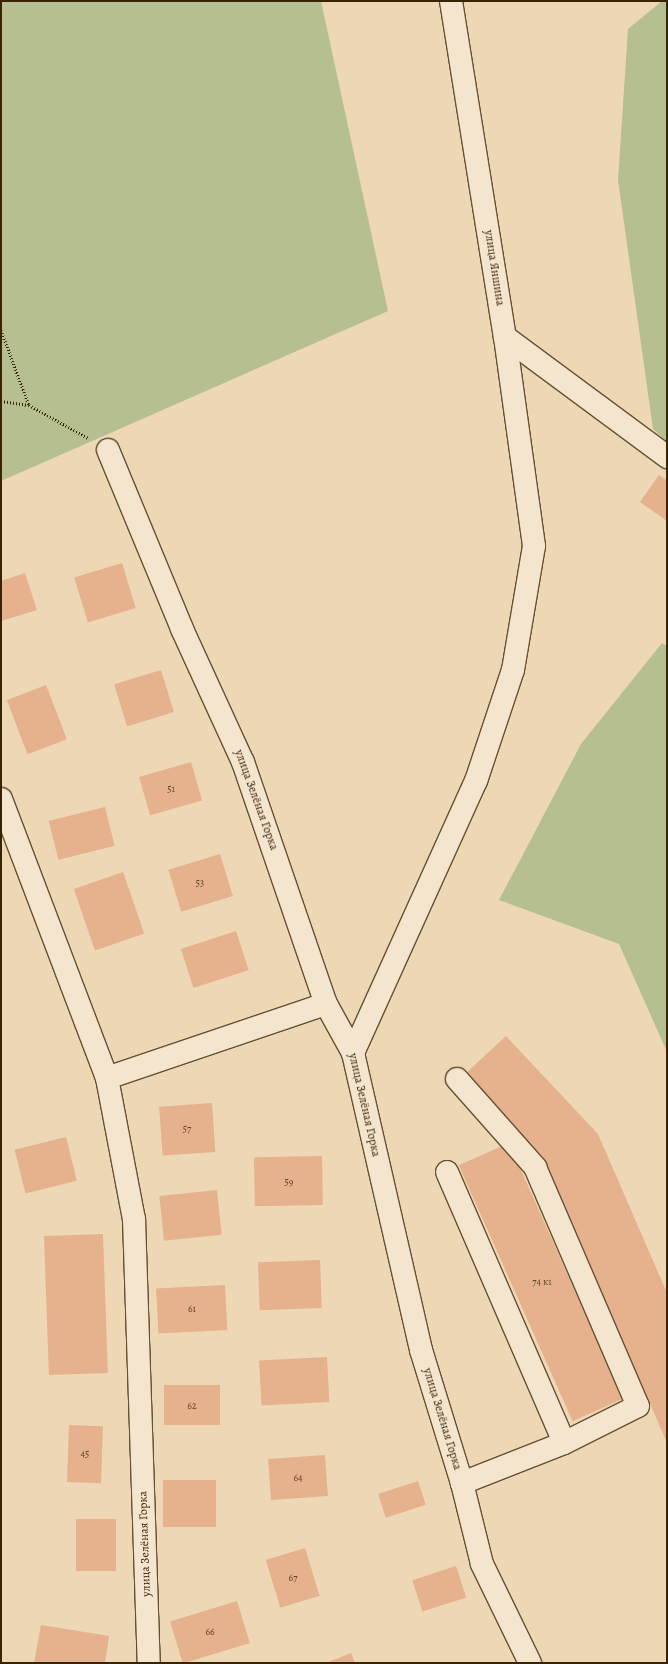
<!DOCTYPE html>
<meta charset="utf-8">
<style>
body{margin:0}
#map{position:relative;width:668px;height:1664px;overflow:hidden;background:#eed7b5;font-family:Alegreya,serif}
div>[style]{position:absolute}
.green>*{inset:0;background:#b5bf90}
.building>*{inset:0;background:#e6b18d;transform-origin:0 0}
.path>*{height:2.5px;margin-top:-1.25px;transform-origin:0;background:repeating-linear-gradient(90deg,#392305 0 1px,transparent 0 3px)}
.roads{filter:drop-shadow(1px 0 #665031) drop-shadow(-1px 0 #665031) drop-shadow(0 1px #665031) drop-shadow(0 -1px #665031)}
.minor>*{height:22px;margin:-11px;padding:0 11px;transform-origin:11px;border-radius:11px;background:#f4e5cf}
span{translate:-50% -50%;white-space:nowrap;text-align:center;line-height:1.15;-webkit-text-stroke:3.5px #f4e5cf;paint-order:stroke}
.number-label{font-size:10px;color:#644627}
.number-label span{-webkit-text-stroke-width:0}
.street-label{font-size:12px;color:#392305}
.frame{position:absolute;inset:0;border:2px solid #392305;pointer-events:none}
</style>
<div id="map">
<div class="green">
<i style="clip-path:polygon(1px 1px,321px 1px,388px 311px,1px 481px)"></i>
<i style="clip-path:polygon(662px 1px,667px 1px,667px 442px,653px 429px,618px 180px,628px 29px)"></i>
<i style="clip-path:polygon(662px 643px,667px 646px,667px 1052px,619px 944px,499px 900px,581px 744px)"></i>
</div>
<div class="building">
<i style="clip-path:polygon(659px 475px,667px 481px,667px 521px,640px 502px)"></i>
<i style="left:122px;top:563px;width:47px;height:50px;rotate:73deg"></i>
<i style="clip-path:polygon(25px 573px,37px 610px,1px 621px,1px 581px)"></i>
<i style="left:161px;top:670px;width:44px;height:49px;rotate:73deg"></i>
<i style="left:46px;top:685px;width:58px;height:42px;rotate:69deg"></i>
<i style="left:191px;top:762px;width:40px;height:54px;rotate:74deg"></i>
<i style="left:105px;top:807px;width:40px;height:58px;rotate:76deg"></i>
<i style="left:220px;top:854px;width:44px;height:54px;rotate:73deg"></i>
<i style="left:123px;top:872px;width:65px;height:52px;rotate:71deg"></i>
<i style="left:236px;top:931px;width:41px;height:58px;rotate:72deg"></i>
<i style="clip-path:polygon(506px 1036px,598px 1134px,667px 1293px,667px 1443px,544px 1158px,465px 1074px)"></i>
<i style="left:212px;top:1103px;width:49px;height:53px;rotate:86deg"></i>
<i style="left:66px;top:1137px;width:45px;height:53px;rotate:76deg"></i>
<i style="left:509px;top:1143px;width:280px;height:55px;rotate:66deg"></i>
<i style="left:322px;top:1156px;width:49px;height:68px;rotate:89deg"></i>
<i style="left:217px;top:1190px;width:45px;height:58px;rotate:84deg"></i>
<i style="left:103px;top:1234px;width:139px;height:59px;rotate:88deg"></i>
<i style="left:320px;top:1260px;width:48px;height:62px;rotate:88deg"></i>
<i style="left:225px;top:1285px;width:45px;height:69px;rotate:87deg"></i>
<i style="left:327px;top:1357px;width:45px;height:68px;rotate:87deg"></i>
<i style="left:220px;top:1385px;width:40px;height:56px;rotate:90deg"></i>
<i style="left:69px;top:1425px;width:34px;height:57px;rotate:2deg"></i>
<i style="left:325px;top:1455px;width:41px;height:57px;rotate:86deg"></i>
<i style="left:216px;top:1480px;width:47px;height:53px;rotate:90deg"></i>
<i style="left:418px;top:1481px;width:25px;height:42px;rotate:72deg"></i>
<i style="left:76px;top:1519px;width:40px;height:52px"></i>
<i style="left:305px;top:1548px;width:50px;height:41px;rotate:73deg"></i>
<i style="left:456px;top:1566px;width:33px;height:46px;rotate:72deg"></i>
<i style="left:237px;top:1601px;width:44px;height:70px;rotate:73deg"></i>
<i style="clip-path:polygon(41px 1625px,109px 1636px,105px 1663px,34px 1663px)"></i>
<i style="clip-path:polygon(351px 1653px,355px 1663px,326px 1663px)"></i>
</div>
<div class="path">
<i style="left:1px;top:330px;width:80px;rotate:69.5deg"></i>
<i style="left:29px;top:405px;width:68px;rotate:29.2deg"></i>
<i style="left:1px;top:401px;width:28px;rotate:8deg"></i>
</div>
<div class="roads">
<div class="minor">
<i style="left:451px;top:1px;width:340px;rotate:80.9deg"></i>
<i style="left:505px;top:337px;width:202px;rotate:36.5deg"></i>
<i style="left:108px;top:450px;width:194px;rotate:67.5deg"></i>
<i style="left:182px;top:629px;width:146px;rotate:65.4deg"></i>
<i style="left:243px;top:762px;width:256px;rotate:71.1deg"></i>
<i style="left:326px;top:1004px;width:56px;rotate:61.1deg"></i>
<i style="left:353px;top:1053px;width:305px;rotate:77.1deg"></i>
<i style="left:421px;top:1350px;width:139px;rotate:72.9deg"></i>
<i style="left:462px;top:1483px;width:83px;rotate:76.1deg"></i>
<i style="left:482px;top:1564px;width:110px;rotate:64.1deg"></i>
<i style="left:1px;top:799px;width:298px;rotate:69.2deg"></i>
<i style="left:107px;top:1078px;width:144px;rotate:79.2deg"></i>
<i style="left:134px;top:1219px;width:444px;rotate:88.1deg"></i>
<i style="left:353px;top:1053px;width:299px;rotate:-65.7deg"></i>
<i style="left:476px;top:781px;width:117px;rotate:-71.6deg"></i>
<i style="left:513px;top:670px;width:126px;rotate:-80.4deg"></i>
<i style="left:534px;top:546px;width:211px;rotate:-97.9deg"></i>
<i style="left:107px;top:1078px;width:231px;rotate:-18.7deg"></i>
<i style="left:457px;top:1079px;width:118px;rotate:48.4deg"></i>
<i style="left:535px;top:1167px;width:260px;rotate:66.7deg"></i>
<i style="left:638px;top:1406px;width:83px;rotate:153.4deg"></i>
<i style="left:564px;top:1443px;width:110px;rotate:158.6deg"></i>
<i style="left:447px;top:1172px;width:295px;rotate:66.6deg"></i>
</div>
</div>
<div class="number-label">
<span style="left:171px;top:789px">51</span>
<span style="left:200px;top:883px">53</span>
<span style="left:187px;top:1129px">57</span>
<span style="left:289px;top:1182px">59</span>
<span style="left:542px;top:1282px">74 к1</span>
<span style="left:192px;top:1309px">61</span>
<span style="left:192px;top:1406px">62</span>
<span style="left:85px;top:1454px">45</span>
<span style="left:298px;top:1478px">64</span>
<span style="left:293px;top:1578px">67</span>
<span style="left:210px;top:1632px">66</span>
</div>
<div class="street-label">
<span style="left:494px;top:268px;rotate:81deg">улица Яншина</span>
<span style="left:256px;top:800px;rotate:70deg">улица Зелёная Горка</span>
<span style="left:364px;top:1105px;rotate:77deg">улица Зелёная Горка</span>
<span style="left:442px;top:1419px;rotate:73deg">улица Зелёная Горка</span>
<span style="left:145px;top:1544px;rotate:-92deg">улица Зелёная Горка</span>
</div>
<div class="frame"></div>
</div>
